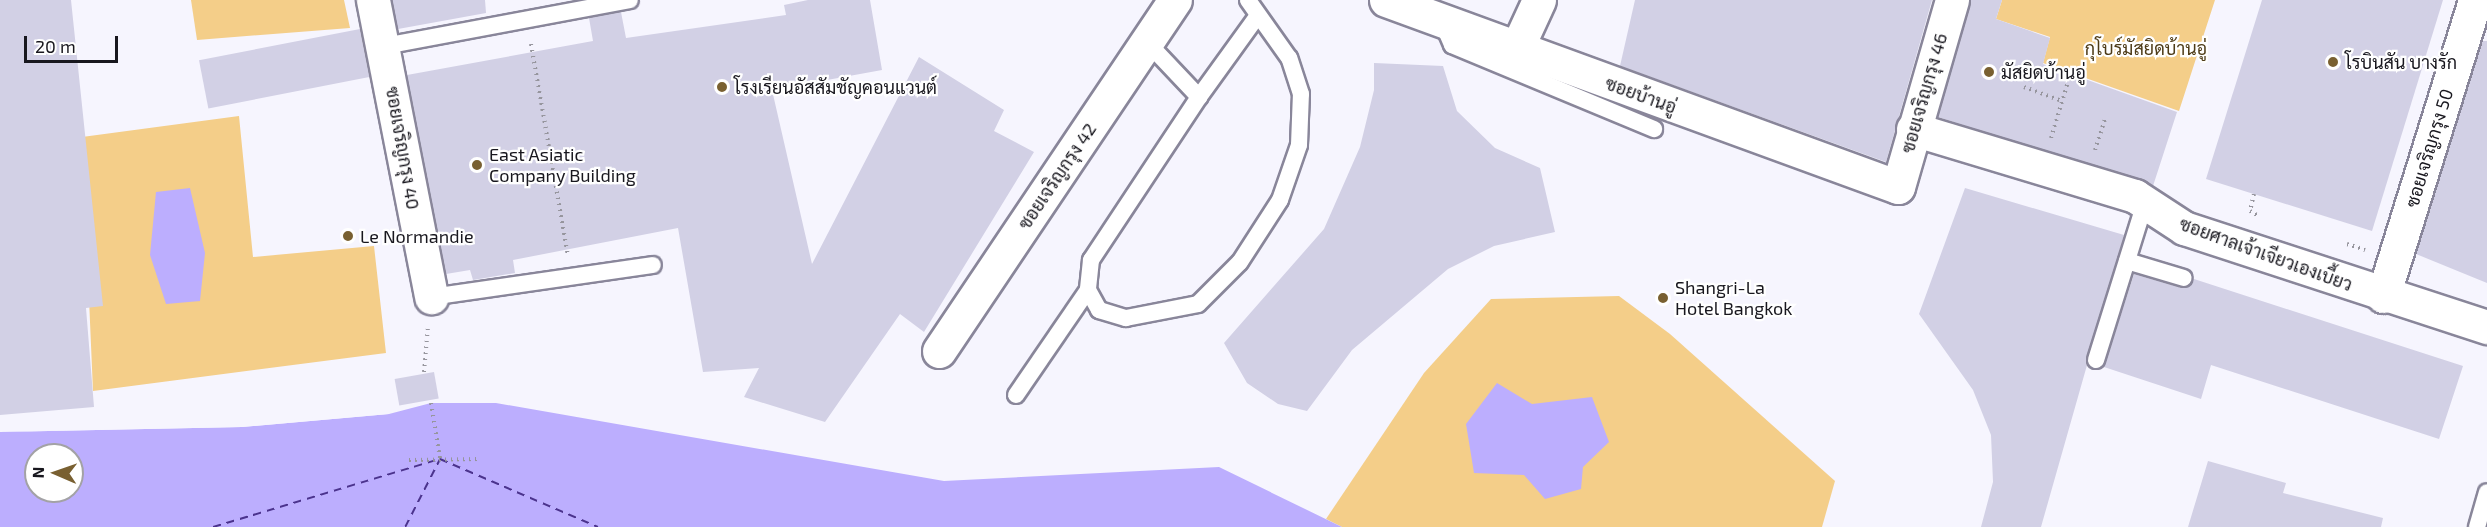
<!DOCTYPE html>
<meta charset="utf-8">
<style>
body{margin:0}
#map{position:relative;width:2487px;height:527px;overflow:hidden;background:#f6f5fe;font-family:"Exo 2",Sarabun,sans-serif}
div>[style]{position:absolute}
.green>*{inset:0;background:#f4ce89}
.water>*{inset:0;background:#bcaefe}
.pier>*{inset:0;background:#f6f5fe}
.ferry>*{height:1.5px;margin-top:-0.75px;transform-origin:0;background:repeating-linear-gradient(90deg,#4b338d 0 8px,transparent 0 14px)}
.building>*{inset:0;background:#d2d0e5;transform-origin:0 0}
.path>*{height:4px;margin-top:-2px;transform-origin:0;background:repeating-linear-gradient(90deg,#96959d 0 1.5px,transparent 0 6px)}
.roads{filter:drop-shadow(2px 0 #89869a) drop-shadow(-2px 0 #89869a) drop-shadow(0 2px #89869a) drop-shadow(0 -2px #89869a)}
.service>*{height:16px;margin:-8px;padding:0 8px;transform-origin:8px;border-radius:8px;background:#fff}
.minor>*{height:33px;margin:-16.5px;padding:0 16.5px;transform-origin:16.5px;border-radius:16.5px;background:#fff}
.dots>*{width:16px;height:16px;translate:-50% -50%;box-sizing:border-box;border:3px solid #fff;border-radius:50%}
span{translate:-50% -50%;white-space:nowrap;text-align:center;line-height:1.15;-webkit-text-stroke:4.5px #fff;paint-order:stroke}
.park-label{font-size:18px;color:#4e3c18}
.poi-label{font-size:18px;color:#18171e}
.left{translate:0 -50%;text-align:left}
.street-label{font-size:18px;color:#18171e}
.north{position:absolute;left:24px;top:443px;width:60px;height:60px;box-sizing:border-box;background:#fff;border:2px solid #a3a2a5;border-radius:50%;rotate:272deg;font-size:16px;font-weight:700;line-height:24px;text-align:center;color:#18171e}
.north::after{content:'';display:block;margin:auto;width:21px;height:27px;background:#796031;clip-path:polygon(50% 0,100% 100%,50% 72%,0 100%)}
.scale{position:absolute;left:24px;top:36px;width:94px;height:27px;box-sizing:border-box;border:3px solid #18171e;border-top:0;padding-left:8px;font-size:18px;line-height:21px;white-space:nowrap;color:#18171e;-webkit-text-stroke:4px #fff;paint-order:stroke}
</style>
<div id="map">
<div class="green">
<i style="clip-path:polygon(191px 0,344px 0,350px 28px,197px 40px)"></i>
<i style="clip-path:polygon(2002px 0,2215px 0,2179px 111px,2043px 63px,2050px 37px,1996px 19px)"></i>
<i style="clip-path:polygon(239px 116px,253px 257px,374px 246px,386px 353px,93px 391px,82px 137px)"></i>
<i style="clip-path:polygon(1619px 296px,1670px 334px,1835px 481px,1822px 527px,1342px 527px,1326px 519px,1424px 373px,1491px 299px)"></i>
</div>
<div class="water">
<i style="clip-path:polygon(190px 188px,205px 253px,200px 301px,166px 304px,150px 255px,156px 192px)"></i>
<i style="clip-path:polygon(1497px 383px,1532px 404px,1592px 397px,1609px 442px,1583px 467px,1581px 489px,1545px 499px,1524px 475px,1474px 473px,1466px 424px)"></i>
<i style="clip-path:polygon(evenodd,431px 403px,496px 403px,944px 481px,1219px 467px,1342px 527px,0 527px,0 432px,242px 427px,389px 414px,431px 403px,36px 455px,72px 455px,72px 491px,36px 491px,36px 455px)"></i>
</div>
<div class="pier">
<i style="clip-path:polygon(389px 411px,389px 414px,242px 427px,0 432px,242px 424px)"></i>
</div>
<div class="ferry">
<i style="left:213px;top:527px;width:237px;rotate:-16.7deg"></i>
<i style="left:440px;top:459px;width:172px;rotate:23.3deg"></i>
<i style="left:405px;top:527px;width:76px;rotate:-62.8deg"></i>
</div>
<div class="building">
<i style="clip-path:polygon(0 0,71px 0,103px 306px,86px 308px,94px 407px,0 415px)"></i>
<i style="clip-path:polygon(392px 0,485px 0,486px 13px,398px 29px)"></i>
<i style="clip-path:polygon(808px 0,870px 0,882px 70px,772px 90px,812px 264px,919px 57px,1004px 110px,994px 131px,1034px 152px,924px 332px,900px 314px,825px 422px,744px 397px,759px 368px,703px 372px,678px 228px,513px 260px,515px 273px,473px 280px,470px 270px,446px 274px,407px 75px,593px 41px,589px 18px,621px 12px,626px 38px,786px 15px,784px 5px)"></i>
<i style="clip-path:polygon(1635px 0,1932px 0,1886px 162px,1620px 66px)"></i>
<i style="clip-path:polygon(1970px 0,2002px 0,1996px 19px,2050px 38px,2043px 64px,2177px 112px,2153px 186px,1938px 117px)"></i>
<i style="clip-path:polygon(2262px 0,2443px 0,2372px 231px,2206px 179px)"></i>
<i style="left:360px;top:29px;width:49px;height:164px;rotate:79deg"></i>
<i style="clip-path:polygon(2487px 41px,2487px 283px,2416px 254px,2482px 41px)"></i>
<i style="clip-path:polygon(1374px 63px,1443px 66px,1457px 111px,1495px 148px,1540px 168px,1555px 232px,1494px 246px,1448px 269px,1352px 350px,1307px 411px,1278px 404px,1247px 383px,1224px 343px,1324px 229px,1360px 147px,1374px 90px)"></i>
<i style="clip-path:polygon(1965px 188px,2124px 235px,2041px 527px,1981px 527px,1993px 482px,1991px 435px,1973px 390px,1919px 314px)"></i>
<i style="clip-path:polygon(2134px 274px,2182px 288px,2194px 279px,2463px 366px,2439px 439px,2211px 365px,2201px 399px,2104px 367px)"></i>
<i style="left:434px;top:372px;width:27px;height:40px;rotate:80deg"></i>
<i style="clip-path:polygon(2208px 461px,2286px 483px,2283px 493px,2383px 518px,2381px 527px,2188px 527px)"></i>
</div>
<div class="path">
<i style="left:531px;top:44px;width:214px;rotate:80.1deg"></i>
<i style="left:2024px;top:87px;width:40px;rotate:20.2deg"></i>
<i style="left:2051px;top:138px;width:66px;rotate:-73.2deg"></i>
<i style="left:2095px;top:150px;width:32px;rotate:-72deg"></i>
<i style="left:2254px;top:194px;width:17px;rotate:103deg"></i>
<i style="left:2250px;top:211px;width:8px;rotate:30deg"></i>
<i style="left:2347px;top:244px;width:19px;rotate:18deg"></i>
<i style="left:424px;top:372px;width:45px;rotate:-84.9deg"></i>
<i style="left:431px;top:403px;width:56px;rotate:80.7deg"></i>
<i style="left:409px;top:460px;width:71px;rotate:-0.8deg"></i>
</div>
<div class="roads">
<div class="service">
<i style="left:1454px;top:26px;width:10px;rotate:135deg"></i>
<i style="left:1447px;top:33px;width:13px;rotate:67deg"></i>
<i style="left:1452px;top:45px;width:219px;rotate:22.6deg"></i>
<i style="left:1147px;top:42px;width:76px;rotate:46.6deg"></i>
<i style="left:1199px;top:97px;width:196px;rotate:123.5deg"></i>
<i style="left:1091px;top:260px;width:30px;rotate:96deg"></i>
<i style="left:1088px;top:290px;width:23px;rotate:61deg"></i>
<i style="left:1099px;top:310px;width:28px;rotate:17deg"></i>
<i style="left:1126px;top:318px;width:73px;rotate:-11deg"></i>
<i style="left:1198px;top:304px;width:59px;rotate:-45deg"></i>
<i style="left:1240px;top:262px;width:74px;rotate:-57.2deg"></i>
<i style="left:1280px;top:200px;width:58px;rotate:-70.9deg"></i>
<i style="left:1299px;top:145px;width:51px;rotate:-87.8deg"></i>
<i style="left:1301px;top:94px;width:38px;rotate:-108deg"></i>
<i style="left:1289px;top:58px;width:71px;rotate:-125.3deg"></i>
<i style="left:385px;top:46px;width:249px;rotate:-10.6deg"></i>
<i style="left:1199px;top:97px;width:97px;rotate:-54.2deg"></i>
<i style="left:2127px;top:261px;width:59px;rotate:16.6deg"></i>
<i style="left:431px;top:297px;width:224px;rotate:-8.2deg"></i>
<i style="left:2096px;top:360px;width:161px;rotate:-72.7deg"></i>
<i style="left:1016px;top:395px;width:127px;rotate:-55.6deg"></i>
<i style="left:2477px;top:527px;width:36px;rotate:-74deg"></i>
</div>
<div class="minor">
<i style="left:373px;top:0;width:303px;rotate:78.9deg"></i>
<i style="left:1386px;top:0;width:545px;rotate:20.06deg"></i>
<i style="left:1898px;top:187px;width:195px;rotate:-73.9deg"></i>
<i style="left:1516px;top:50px;width:55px;rotate:-65.3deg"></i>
<i style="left:1913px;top:129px;width:232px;rotate:16.8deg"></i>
<i style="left:2135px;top:196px;width:59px;rotate:33.1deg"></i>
<i style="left:2184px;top:228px;width:319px;rotate:18.1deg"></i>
<i style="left:2383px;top:296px;width:310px;rotate:-72.7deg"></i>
<i style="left:939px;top:351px;width:423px;rotate:-56.1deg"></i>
</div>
</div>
<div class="dots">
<i style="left:2333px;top:62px;background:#796031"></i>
<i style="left:1989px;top:72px;background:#796031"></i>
<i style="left:722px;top:87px;background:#796031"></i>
<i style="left:477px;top:165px;background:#796031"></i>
<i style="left:348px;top:236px;background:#796031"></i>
<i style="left:1663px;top:298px;background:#796031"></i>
</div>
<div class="park-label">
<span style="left:2146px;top:48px">กุโบร์มัสยิดบ้านอู่</span>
</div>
<div class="poi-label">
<span class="left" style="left:2345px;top:62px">โรบินสัน บางรัก</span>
<span class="left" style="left:2001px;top:72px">มัสยิดบ้านอู่</span>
<span class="left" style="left:734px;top:87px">โรงเรียนอัสสัมชัญคอนแวนต์</span>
<span class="left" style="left:489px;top:165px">East Asiatic<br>Company Building</span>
<span class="left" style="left:360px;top:236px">Le Normandie</span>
<span class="left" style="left:1675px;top:298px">Shangri-La<br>Hotel Bangkok</span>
</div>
<div class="street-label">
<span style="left:1924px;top:93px;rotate:-74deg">ซอยเจริญกรุง 46</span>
<span style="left:1641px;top:95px;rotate:20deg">ซอยบ้านอู่</span>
<span style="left:403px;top:148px;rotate:80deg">ซอยเจริญกรุง 40</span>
<span style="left:2429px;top:148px;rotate:-73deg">ซอยเจริญกรุง 50</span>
<span style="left:1057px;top:176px;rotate:-56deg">ซอยเจริญกรุง 42</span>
<span style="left:2266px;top:254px;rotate:20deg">ซอยศาลเจ้าเจียวเองเบี้ยว</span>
</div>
<div class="north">N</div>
<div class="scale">20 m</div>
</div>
